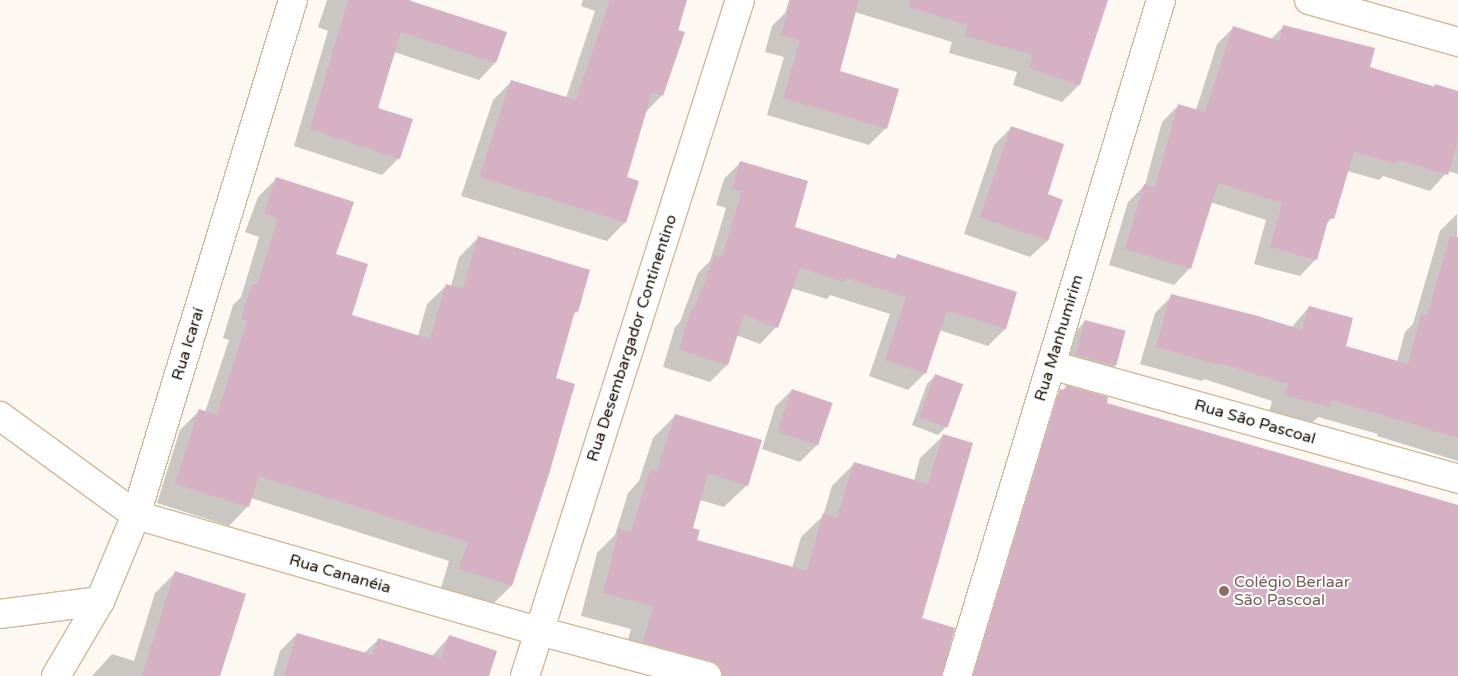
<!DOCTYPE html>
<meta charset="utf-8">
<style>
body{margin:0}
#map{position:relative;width:1458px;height:676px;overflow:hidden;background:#fdf8f2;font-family:"Varela Round",sans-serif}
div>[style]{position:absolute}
.shadow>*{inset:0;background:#0003}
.building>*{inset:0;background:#d6b1c4;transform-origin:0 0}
.roads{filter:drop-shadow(1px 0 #d1b89a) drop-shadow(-1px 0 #d1b89a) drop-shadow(0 1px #d1b89a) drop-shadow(0 -1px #d1b89a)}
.street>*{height:28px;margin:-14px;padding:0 14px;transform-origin:14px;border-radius:14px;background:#fff}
.dots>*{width:14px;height:14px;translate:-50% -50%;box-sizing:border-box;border:2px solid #fff;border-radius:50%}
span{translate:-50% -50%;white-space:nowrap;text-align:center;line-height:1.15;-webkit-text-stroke:4px #fff;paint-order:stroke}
.street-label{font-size:16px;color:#170e04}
.education-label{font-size:16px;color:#785e54}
.left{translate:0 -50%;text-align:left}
</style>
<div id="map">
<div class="shadow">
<i style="clip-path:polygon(327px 0,410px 0,495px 63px,479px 80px,394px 52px,376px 108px,399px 158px,382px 175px,294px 146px,328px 31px,318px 27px)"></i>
<i style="clip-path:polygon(583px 0,686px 0,662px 95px,645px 113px,625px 178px,625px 222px,607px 241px,461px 196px,493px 100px,512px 81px,566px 98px,595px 11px,581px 6px)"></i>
<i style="clip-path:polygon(789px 0,1106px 0,1079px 85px,1062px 102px,1013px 85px,1017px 72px,949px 53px,952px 42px,855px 12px,839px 72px,886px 128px,869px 145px,767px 115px,784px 57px,765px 52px,772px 26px,785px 13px)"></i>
<i style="clip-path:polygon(1284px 26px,1368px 68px,1458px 93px,1458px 174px,1448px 171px,1430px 191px,1383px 176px,1379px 180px,1347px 171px,1332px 218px,1325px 225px,1316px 259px,1300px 276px,1254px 264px,1266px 220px,1210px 202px,1190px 268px,1174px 285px,1109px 265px,1128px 202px,1145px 185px,1162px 122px,1179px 105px,1196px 110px,1217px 44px,1233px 28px,1270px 40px)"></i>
<i style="clip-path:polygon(1011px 128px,1047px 241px,1030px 257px,964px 234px,994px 145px)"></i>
<i style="clip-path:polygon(741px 162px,794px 228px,894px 259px,897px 256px,1016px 293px,1005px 329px,988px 346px,939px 330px,925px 373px,908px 390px,869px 376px,890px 314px,830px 295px,827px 299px,791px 288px,776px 327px,760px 344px,736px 335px,727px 365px,710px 382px,663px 367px,675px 327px,680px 322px,698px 273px,710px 261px,726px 208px,716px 205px,724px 179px)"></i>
<i style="clip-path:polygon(277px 178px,335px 254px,351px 316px,418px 336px,427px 304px,447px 285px,451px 286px,459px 257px,478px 238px,577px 311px,573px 315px,554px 379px,548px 474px,511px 586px,492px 605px,441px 588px,449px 561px,251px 498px,248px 506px,229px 526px,157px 503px,180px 430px,199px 411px,205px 412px,229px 340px,223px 338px,233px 305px,241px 297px,259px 237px,245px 232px,258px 197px)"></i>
<i style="clip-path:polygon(1457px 214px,1458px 461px,1377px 436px,1378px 434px,1318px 417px,1312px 423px,1269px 412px,1272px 401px,1204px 379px,1202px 381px,1140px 364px,1155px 313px,1172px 296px,1291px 328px,1309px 307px,1344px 347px,1397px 362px,1405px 332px,1413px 324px,1440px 231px)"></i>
<i style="clip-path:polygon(1085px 321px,1115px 366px,1106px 375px,1067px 364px,1077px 330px)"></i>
<i style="clip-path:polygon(936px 375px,947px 426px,938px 435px,912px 425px,927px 384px)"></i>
<i style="clip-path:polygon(1066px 387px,1105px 403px,1458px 507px,1458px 676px,958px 676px,1038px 413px)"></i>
<i style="clip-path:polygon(792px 390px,817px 445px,800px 462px,762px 449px,775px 407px)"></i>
<i style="clip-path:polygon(676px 415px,747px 485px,724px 507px,700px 500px,692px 528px,695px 541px,792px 568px,801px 537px,823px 516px,832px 486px,855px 463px,914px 481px,920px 458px,943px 436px,920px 619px,941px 676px,662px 676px,621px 665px,631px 629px,581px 616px,597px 553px,615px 535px,628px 493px,639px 481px,653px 438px)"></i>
<i style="clip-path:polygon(175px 573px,214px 676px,92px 676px,112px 654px,134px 661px,155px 593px)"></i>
<i style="clip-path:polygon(297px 634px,364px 653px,379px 639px,432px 656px,450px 636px,487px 676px,273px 676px,280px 651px)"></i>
</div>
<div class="building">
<i style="clip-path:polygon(348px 0,408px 0,507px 32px,496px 63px,401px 32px,378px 108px,413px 119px,400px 159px,310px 129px)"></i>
<i style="clip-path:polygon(610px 0,687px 0,678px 30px,685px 32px,663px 96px,652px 92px,627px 177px,639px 181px,626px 223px,479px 177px,511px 80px,576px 100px)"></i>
<i style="clip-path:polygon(791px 0,859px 0,840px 71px,899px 89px,887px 129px,783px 98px,800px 41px,781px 35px)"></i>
<i style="clip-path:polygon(910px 0,1108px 0,1080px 85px,1029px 68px,1033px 55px,965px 36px,968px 25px,909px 7px)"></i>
<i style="clip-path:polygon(1283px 25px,1375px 48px,1370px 67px,1434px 87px,1435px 84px,1458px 91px,1458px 141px,1448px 175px,1398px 160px,1396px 164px,1354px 152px,1334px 219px,1329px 217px,1317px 260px,1270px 247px,1282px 203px,1218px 183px,1191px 269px,1125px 249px,1144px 184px,1155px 188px,1178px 104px,1205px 112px,1233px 26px,1279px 41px)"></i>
<i style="clip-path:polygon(1011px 126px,1064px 144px,1048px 194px,1063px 200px,1048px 241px,980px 217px)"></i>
<i style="clip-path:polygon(740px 161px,808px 181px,795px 227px,896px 259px,897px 254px,1017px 292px,1006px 329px,947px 311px,926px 374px,885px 360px,906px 297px,846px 278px,845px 282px,800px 268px,778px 328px,744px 315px,728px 365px,679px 350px,692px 308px,694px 309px,715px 255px,722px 257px,742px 191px,732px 189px)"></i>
<i style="clip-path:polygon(276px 177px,354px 202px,336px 254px,368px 264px,352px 315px,430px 339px,446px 284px,463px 289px,478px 236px,590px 270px,578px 312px,575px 311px,556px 378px,575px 384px,549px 474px,512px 586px,459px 569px,468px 542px,259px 476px,249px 507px,175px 484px,199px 409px,217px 415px,247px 321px,241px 319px,252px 284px,257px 285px,278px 218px,264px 213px)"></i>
<i style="clip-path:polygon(1450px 236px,1458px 237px,1458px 438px,1332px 400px,1330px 407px,1285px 395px,1288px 384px,1220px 363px,1220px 365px,1156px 347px,1171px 294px,1258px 316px,1302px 330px,1309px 306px,1353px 318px,1346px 346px,1408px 364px,1421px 314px,1427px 316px)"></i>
<i style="left:1085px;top:320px;width:42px;height:36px;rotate:15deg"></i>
<i style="left:935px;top:374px;width:30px;height:46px;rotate:20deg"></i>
<i style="clip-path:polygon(1066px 385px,1108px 397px,1107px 403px,1458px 505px,1458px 676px,973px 676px,1060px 389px,1065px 390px)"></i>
<i style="left:792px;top:389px;width:43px;height:45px;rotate:19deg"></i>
<i style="clip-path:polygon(675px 414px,762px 440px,748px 486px,708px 473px,693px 528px,700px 530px,697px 540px,807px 571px,823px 513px,837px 518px,854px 462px,928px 484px,943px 434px,973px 443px,922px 618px,955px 628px,942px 676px,722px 676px,718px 665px,712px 661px,643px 643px,653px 606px,603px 593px,619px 529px,631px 532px,650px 469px,657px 471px)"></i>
<i style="clip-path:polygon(175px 571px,246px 594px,220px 676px,142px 676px)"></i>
<i style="clip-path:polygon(297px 633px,373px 655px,378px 638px,441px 658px,449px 635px,497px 651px,489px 676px,284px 676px)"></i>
</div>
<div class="roads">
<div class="street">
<i style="left:1309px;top:0;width:155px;rotate:15.7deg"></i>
<i style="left:1051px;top:365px;width:423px;rotate:15.6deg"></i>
<i style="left:0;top:416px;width:168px;rotate:36.1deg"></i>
<i style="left:136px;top:515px;width:419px;rotate:16.1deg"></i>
<i style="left:539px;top:631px;width:174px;rotate:15deg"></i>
<i style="left:0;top:614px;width:101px;rotate:-7.4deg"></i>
<i style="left:56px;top:676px;width:87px;rotate:-59.6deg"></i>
<i style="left:100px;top:601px;width:93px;rotate:-67.3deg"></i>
<i style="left:136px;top:515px;width:538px;rotate:-73.05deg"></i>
<i style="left:525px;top:676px;width:709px;rotate:-72.36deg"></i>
<i style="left:957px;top:676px;width:706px;rotate:-73.21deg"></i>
</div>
</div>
<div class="dots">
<i style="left:1224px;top:591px;background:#8d6e63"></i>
</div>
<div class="street-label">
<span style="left:632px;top:338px;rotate:-72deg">Rua Desembargador Continentino</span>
<span style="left:1059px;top:338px;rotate:-73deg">Rua Manhumirim</span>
<span style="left:188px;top:344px;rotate:-73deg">Rua Icaraí</span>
<span style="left:1255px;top:422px;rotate:16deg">Rua São Pascoal</span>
<span style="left:340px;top:574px;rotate:16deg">Rua Cananéia</span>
</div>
<div class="education-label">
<span class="left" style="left:1234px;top:591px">Colégio Berlaar<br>São Pascoal</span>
</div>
</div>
